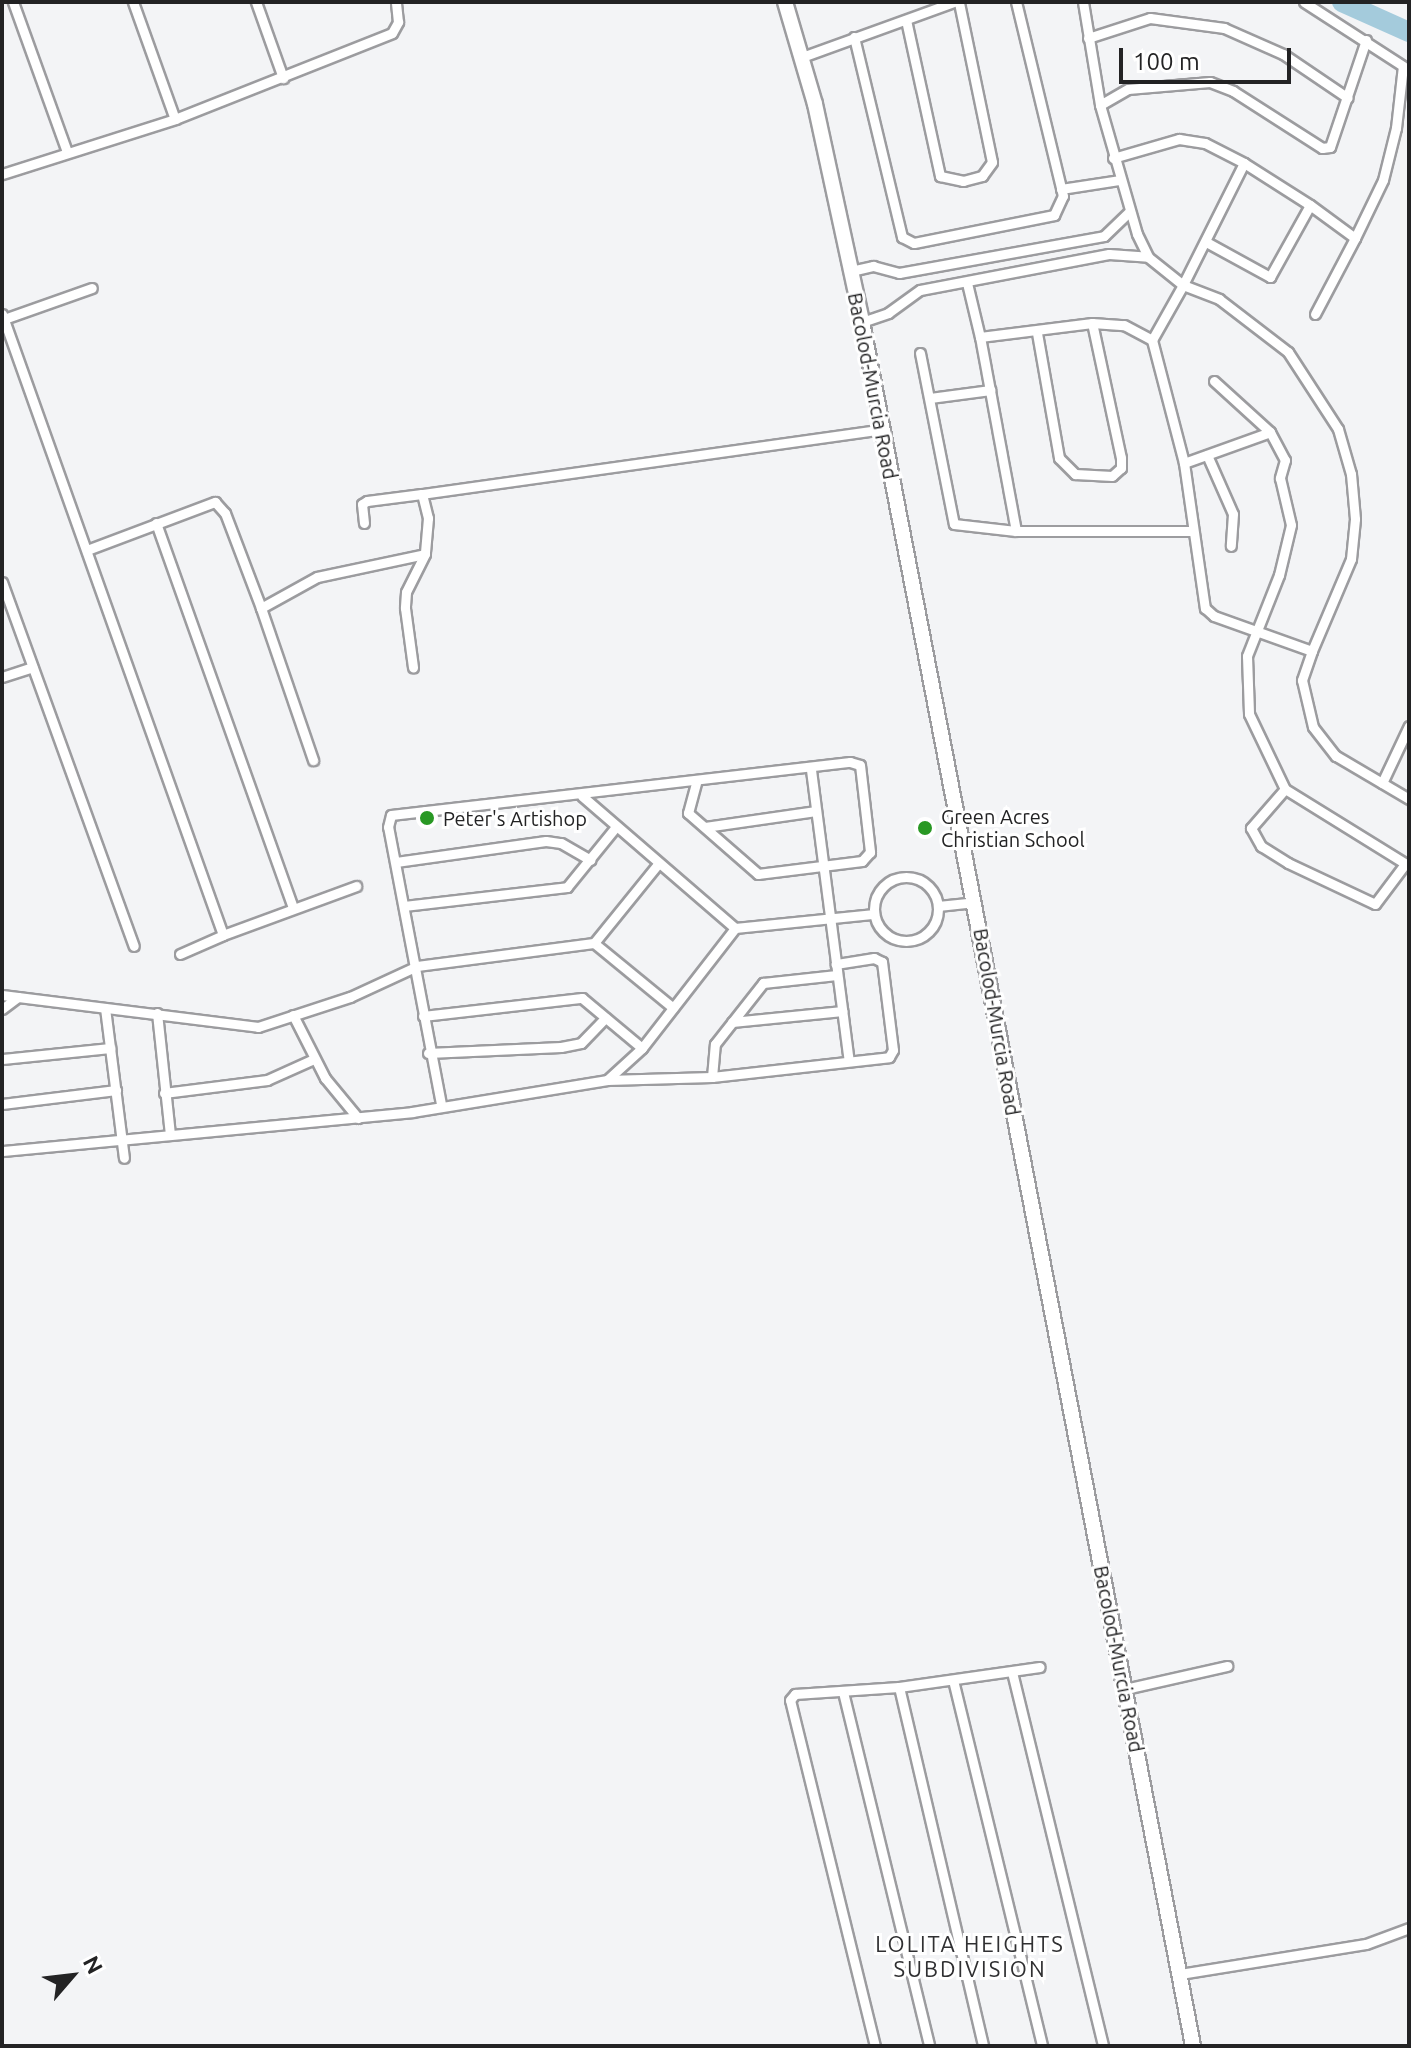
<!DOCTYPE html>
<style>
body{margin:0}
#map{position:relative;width:1411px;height:2048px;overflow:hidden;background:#f3f4f6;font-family:Ubuntu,sans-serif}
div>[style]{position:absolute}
.river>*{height:20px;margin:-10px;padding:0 10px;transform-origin:10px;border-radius:10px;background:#a4cbdc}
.roads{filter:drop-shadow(2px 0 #9c9c9f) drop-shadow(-2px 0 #9c9c9f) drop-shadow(0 2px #9c9c9f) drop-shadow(0 -2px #9c9c9f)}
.minor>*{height:9px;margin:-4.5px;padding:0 4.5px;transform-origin:4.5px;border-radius:4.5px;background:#fff}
.minor>.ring{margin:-4.5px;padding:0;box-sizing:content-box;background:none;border:9px solid #fff;border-radius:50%}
.primary>*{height:14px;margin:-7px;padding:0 7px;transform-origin:7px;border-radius:7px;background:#fff}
.dots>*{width:22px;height:22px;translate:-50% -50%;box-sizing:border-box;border:4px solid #fff;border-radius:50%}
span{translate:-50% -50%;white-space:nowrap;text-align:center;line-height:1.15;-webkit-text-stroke:6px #fff;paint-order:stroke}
.street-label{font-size:20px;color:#232324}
.poi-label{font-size:20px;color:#232324}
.left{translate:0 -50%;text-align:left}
.neighbourhood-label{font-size:22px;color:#2f2f31;letter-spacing:2px}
.frame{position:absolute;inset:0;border:4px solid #232324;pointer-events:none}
.north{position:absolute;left:32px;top:1936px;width:80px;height:80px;-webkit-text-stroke:6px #fff;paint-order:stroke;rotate:62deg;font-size:22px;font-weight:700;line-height:32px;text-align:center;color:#232324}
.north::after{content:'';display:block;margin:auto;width:28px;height:36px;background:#232324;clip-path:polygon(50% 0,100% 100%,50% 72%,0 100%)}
.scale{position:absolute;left:1119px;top:48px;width:172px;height:36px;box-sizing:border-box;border:4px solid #232324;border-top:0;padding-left:10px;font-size:24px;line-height:28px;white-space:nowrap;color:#232324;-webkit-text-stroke:6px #fff;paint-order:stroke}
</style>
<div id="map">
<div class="river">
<i style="left:1342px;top:2px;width:73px;rotate:24.1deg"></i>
</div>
<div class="roads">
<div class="minor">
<i style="left:13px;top:2px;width:159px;rotate:70.2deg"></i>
<i style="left:133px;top:2px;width:124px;rotate:70.3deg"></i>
<i style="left:256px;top:2px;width:81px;rotate:70.4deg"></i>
<i style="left:1083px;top:2px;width:104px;rotate:80.6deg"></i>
<i style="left:1100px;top:105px;width:134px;rotate:74deg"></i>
<i style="left:1137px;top:234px;width:25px;rotate:64deg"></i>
<i style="left:1148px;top:257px;width:45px;rotate:38.7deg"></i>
<i style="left:1183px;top:285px;width:63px;rotate:119.4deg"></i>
<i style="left:1152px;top:340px;width:127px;rotate:75.4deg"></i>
<i style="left:1184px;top:463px;width:147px;rotate:81.8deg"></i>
<i style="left:1205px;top:608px;width:12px;rotate:42deg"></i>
<i style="left:1214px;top:616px;width:104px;rotate:19.7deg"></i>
<i style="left:1312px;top:651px;width:31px;rotate:109deg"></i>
<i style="left:1302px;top:680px;width:48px;rotate:76.8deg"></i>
<i style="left:1313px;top:727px;width:37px;rotate:52deg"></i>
<i style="left:1336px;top:756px;width:85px;rotate:30.5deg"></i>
<i style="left:906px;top:20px;width:160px;rotate:77.7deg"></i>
<i style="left:940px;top:176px;width:24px;rotate:12deg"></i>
<i style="left:963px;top:181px;width:20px;rotate:-15deg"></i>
<i style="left:982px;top:176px;width:17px;rotate:-54deg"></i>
<i style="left:992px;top:162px;width:163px;rotate:-101.7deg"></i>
<i style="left:854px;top:37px;width:206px;rotate:76.5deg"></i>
<i style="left:902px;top:237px;width:13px;rotate:27deg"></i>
<i style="left:914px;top:243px;width:143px;rotate:-11.3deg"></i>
<i style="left:1054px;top:215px;width:21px;rotate:-65deg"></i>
<i style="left:1063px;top:196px;width:200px;rotate:-103.6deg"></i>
<i style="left:1088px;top:38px;width:65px;rotate:-17.9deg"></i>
<i style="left:1150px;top:18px;width:75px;rotate:7.7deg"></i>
<i style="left:1224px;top:28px;width:64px;rotate:23.8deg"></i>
<i style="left:1283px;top:54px;width:78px;rotate:34.1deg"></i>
<i style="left:802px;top:57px;width:162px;rotate:-19.9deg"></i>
<i style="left:1100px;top:105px;width:32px;rotate:-30deg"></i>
<i style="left:1128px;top:89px;width:82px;rotate:-4.9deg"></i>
<i style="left:1210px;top:82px;width:25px;rotate:21deg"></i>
<i style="left:1233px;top:91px;width:106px;rotate:32.6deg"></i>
<i style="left:1322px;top:148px;width:8px;rotate:-7deg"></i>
<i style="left:1330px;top:147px;width:113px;rotate:-71.4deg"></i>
<i style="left:1113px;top:158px;width:69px;rotate:-16.1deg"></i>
<i style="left:1179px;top:139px;width:26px;rotate:9deg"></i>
<i style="left:1205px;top:143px;width:44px;rotate:27.1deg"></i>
<i style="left:1244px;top:163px;width:136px;rotate:116.6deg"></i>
<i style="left:1183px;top:285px;width:39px;rotate:21deg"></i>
<i style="left:1219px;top:299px;width:87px;rotate:37.5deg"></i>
<i style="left:1288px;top:352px;width:92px;rotate:57deg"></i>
<i style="left:1338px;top:429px;width:47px;rotate:73.9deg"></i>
<i style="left:1351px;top:474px;width:45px;rotate:84.9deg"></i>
<i style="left:1355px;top:519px;width:40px;rotate:95.7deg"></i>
<i style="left:1351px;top:559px;width:100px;rotate:113deg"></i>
<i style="left:1244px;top:163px;width:78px;rotate:32.5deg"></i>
<i style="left:2px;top:174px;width:182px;rotate:-17.6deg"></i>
<i style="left:175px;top:119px;width:233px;rotate:-21.6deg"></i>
<i style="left:392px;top:33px;width:13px;rotate:-61deg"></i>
<i style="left:398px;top:22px;width:20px;rotate:-96deg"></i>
<i style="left:1061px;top:189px;width:60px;rotate:-8.7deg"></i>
<i style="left:1208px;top:243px;width:71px;rotate:28.7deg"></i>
<i style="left:1270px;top:277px;width:82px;rotate:-60.9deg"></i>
<i style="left:1310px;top:205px;width:56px;rotate:36.3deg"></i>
<i style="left:1355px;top:238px;width:64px;rotate:-64.2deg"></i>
<i style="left:1383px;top:180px;width:54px;rotate:-76deg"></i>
<i style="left:1396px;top:128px;width:62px;rotate:-83.6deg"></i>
<i style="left:1403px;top:66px;width:118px;rotate:-147.1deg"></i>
<i style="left:851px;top:271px;width:23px;rotate:-13deg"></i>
<i style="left:873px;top:266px;width:27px;rotate:15deg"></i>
<i style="left:899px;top:273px;width:208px;rotate:-10.2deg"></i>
<i style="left:1104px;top:236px;width:35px;rotate:-44deg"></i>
<i style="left:967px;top:283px;width:56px;rotate:76.5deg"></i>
<i style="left:2px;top:314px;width:659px;rotate:70.41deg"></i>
<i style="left:223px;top:935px;width:142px;rotate:-20.2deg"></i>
<i style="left:1315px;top:314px;width:86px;rotate:-62.2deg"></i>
<i style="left:4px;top:319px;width:93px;rotate:-19.4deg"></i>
<i style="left:862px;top:322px;width:28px;rotate:-19deg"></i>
<i style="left:888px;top:313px;width:39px;rotate:-36deg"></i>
<i style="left:920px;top:290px;width:192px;rotate:-10.8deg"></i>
<i style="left:1109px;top:254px;width:39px;rotate:4deg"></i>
<i style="left:1037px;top:333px;width:127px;rotate:80deg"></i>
<i style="left:1059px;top:458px;width:23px;rotate:45deg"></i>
<i style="left:1075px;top:474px;width:37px;rotate:3deg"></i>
<i style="left:1112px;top:476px;width:12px;rotate:-42deg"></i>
<i style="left:1121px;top:468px;width:10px;rotate:-90deg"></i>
<i style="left:1121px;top:458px;width:138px;rotate:-102.1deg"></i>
<i style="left:920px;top:353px;width:174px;rotate:78.8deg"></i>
<i style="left:954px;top:524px;width:62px;rotate:6.4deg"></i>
<i style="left:1016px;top:531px;width:177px"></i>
<i style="left:1214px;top:381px;width:76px;rotate:42.3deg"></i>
<i style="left:1270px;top:432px;width:32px;rotate:62deg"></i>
<i style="left:1285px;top:460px;width:19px;rotate:106deg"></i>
<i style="left:1280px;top:478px;width:48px;rotate:76.8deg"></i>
<i style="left:1291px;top:525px;width:51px;rotate:103.5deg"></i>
<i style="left:1279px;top:575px;width:87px;rotate:111.6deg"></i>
<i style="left:1247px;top:656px;width:58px;rotate:88deg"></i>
<i style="left:1249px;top:714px;width:83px;rotate:64.4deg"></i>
<i style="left:1285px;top:789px;width:146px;rotate:31.8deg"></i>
<i style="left:930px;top:398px;width:61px;rotate:-7.6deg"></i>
<i style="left:1207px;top:455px;width:64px;rotate:66.2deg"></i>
<i style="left:1233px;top:514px;width:32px;rotate:94deg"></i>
<i style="left:1184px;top:463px;width:91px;rotate:-19.8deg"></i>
<i style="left:422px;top:494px;width:465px;rotate:-8deg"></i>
<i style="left:156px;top:523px;width:409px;rotate:70.4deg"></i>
<i style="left:364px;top:523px;width:19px;rotate:-96deg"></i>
<i style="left:362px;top:504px;width:6px;rotate:-31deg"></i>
<i style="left:367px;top:501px;width:55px;rotate:-7.3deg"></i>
<i style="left:422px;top:494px;width:25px;rotate:76deg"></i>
<i style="left:428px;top:518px;width:36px;rotate:95deg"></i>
<i style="left:425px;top:554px;width:42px;rotate:116.6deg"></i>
<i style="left:406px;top:592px;width:16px;rotate:94deg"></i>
<i style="left:405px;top:608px;width:60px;rotate:82.3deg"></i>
<i style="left:1016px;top:531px;width:197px;rotate:-100.5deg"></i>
<i style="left:980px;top:337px;width:113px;rotate:-7.1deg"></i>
<i style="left:1092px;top:323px;width:32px;rotate:4deg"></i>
<i style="left:1124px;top:325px;width:32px;rotate:28deg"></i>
<i style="left:87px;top:550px;width:137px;rotate:-20.6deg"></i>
<i style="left:215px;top:502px;width:15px;rotate:48deg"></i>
<i style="left:225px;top:513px;width:102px;rotate:69.2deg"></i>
<i style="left:261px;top:608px;width:64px;rotate:-29deg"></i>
<i style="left:317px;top:577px;width:110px;rotate:-12deg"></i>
<i style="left:2px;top:582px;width:387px;rotate:70.1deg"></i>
<i style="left:261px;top:608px;width:161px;rotate:71.1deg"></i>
<i style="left:2px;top:677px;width:32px;rotate:-18deg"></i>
<i style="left:811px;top:770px;width:293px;rotate:82.6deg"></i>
<i style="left:1382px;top:783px;width:63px;rotate:-64.7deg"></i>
<i style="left:1285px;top:789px;width:52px;rotate:131.1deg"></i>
<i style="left:1251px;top:828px;width:21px;rotate:61deg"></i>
<i style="left:1261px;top:846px;width:32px;rotate:32deg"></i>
<i style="left:1288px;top:863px;width:96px;rotate:25.2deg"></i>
<i style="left:1375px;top:904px;width:50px;rotate:-53.1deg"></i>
<i style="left:582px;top:796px;width:202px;rotate:40.8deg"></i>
<i style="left:735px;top:928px;width:140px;rotate:-5.8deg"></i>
<i style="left:705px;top:827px;width:112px;rotate:-8.2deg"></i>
<i style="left:396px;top:862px;width:151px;rotate:-8deg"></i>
<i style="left:546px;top:841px;width:15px;rotate:8deg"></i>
<i style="left:561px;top:843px;width:34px;rotate:30deg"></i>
<i class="ring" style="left:874px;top:877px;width:55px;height:55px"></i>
<i style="left:404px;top:906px;width:164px;rotate:-6.6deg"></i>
<i style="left:567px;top:887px;width:76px;rotate:-50.9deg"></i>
<i style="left:938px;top:906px;width:37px;rotate:-6deg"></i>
<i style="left:594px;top:943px;width:102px;rotate:39.4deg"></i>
<i style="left:180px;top:954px;width:47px;rotate:-23.8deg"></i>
<i style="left:2px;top:995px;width:258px;rotate:7.1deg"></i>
<i style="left:258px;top:1027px;width:97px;rotate:-18.1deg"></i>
<i style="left:350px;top:997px;width:74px;rotate:-24.8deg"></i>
<i style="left:417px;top:966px;width:178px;rotate:-7.4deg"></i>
<i style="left:594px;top:943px;width:102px;rotate:-51deg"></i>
<i style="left:105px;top:1008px;width:151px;rotate:82.8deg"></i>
<i style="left:2px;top:1009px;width:20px;rotate:-37deg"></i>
<i style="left:157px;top:1013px;width:122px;rotate:83.9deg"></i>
<i style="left:293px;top:1015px;width:71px;rotate:63.1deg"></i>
<i style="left:325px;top:1078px;width:52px;rotate:50.5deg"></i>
<i style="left:423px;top:1016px;width:160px;rotate:-6.5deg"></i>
<i style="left:582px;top:998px;width:78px;rotate:39.8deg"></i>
<i style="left:732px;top:1022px;width:111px;rotate:-5.7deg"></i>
<i style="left:428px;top:1053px;width:133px;rotate:-2.6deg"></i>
<i style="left:561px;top:1047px;width:20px;rotate:-11deg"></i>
<i style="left:581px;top:1043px;width:35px;rotate:-46deg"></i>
<i style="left:2px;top:1059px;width:109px;rotate:-5.8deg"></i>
<i style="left:712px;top:1077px;width:33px;rotate:-85deg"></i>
<i style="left:715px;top:1044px;width:78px;rotate:-51.8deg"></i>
<i style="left:763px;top:983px;width:74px;rotate:-6.2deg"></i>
<i style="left:607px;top:1080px;width:47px;rotate:-42.4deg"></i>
<i style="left:642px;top:1048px;width:152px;rotate:-52.2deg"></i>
<i style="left:164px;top:1093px;width:104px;rotate:-7.2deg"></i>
<i style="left:267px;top:1080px;width:51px;rotate:-24.1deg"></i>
<i style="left:2px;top:1104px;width:115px;rotate:-7deg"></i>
<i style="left:441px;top:1104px;width:282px;rotate:-100.8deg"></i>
<i style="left:388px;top:827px;width:12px;rotate:-76deg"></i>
<i style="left:391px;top:815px;width:462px;rotate:-6.6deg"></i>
<i style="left:850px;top:762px;width:10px;rotate:17deg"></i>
<i style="left:860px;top:765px;width:88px;rotate:83.4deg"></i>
<i style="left:870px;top:852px;width:12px;rotate:132deg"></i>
<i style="left:862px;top:861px;width:105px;rotate:172.9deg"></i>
<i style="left:758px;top:874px;width:93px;rotate:-138.9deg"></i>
<i style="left:688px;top:813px;width:31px;rotate:-75deg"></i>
<i style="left:2px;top:1151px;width:412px;rotate:-5.4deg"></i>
<i style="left:412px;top:1112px;width:198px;rotate:-9.3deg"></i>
<i style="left:607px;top:1080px;width:105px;rotate:-1.6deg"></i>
<i style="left:712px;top:1077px;width:178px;rotate:-6.4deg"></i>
<i style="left:889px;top:1057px;width:8px;rotate:-60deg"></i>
<i style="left:893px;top:1050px;width:89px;rotate:-97.1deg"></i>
<i style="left:882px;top:962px;width:9px;rotate:-153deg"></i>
<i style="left:874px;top:958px;width:39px;rotate:171deg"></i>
<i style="left:1012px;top:1672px;width:385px;rotate:76.3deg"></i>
<i style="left:953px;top:1680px;width:377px;rotate:76.3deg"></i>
<i style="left:899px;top:1687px;width:369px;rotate:76.8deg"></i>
<i style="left:1125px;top:1689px;width:105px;rotate:-12.7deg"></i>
<i style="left:843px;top:1692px;width:364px;rotate:76.3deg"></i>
<i style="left:1180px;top:1974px;width:188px;rotate:-9.2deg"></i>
<i style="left:1366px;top:1944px;width:46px;rotate:-20.4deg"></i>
<i style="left:875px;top:2046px;width:356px;rotate:-103.8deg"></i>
<i style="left:790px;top:1700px;width:8px;rotate:-50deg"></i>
<i style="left:795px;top:1694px;width:104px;rotate:-3.9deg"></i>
<i style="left:899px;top:1687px;width:142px;rotate:-8.1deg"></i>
</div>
<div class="primary">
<i style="left:785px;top:2px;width:106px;rotate:73.6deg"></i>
<i style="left:815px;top:104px;width:223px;rotate:77.8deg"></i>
<i style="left:862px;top:322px;width:1755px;rotate:79.13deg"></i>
</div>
</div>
<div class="dots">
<i style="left:427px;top:818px;background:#299824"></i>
<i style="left:925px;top:828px;background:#299824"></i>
</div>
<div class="street-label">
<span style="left:873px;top:386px;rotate:79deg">Bacolod-Murcia Road</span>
<span style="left:997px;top:1022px;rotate:80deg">Bacolod-Murcia Road</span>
<span style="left:1119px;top:1659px;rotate:79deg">Bacolod-Murcia Road</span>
</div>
<div class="poi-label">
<span class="left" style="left:941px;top:828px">Green Acres<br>Christian School</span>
<span class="left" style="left:443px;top:818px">Peter's Artishop</span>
</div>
<div class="neighbourhood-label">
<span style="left:970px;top:1956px">LOLITA HEIGHTS<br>SUBDIVISION</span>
</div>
<div class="frame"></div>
<div class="north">N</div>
<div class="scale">100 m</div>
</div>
